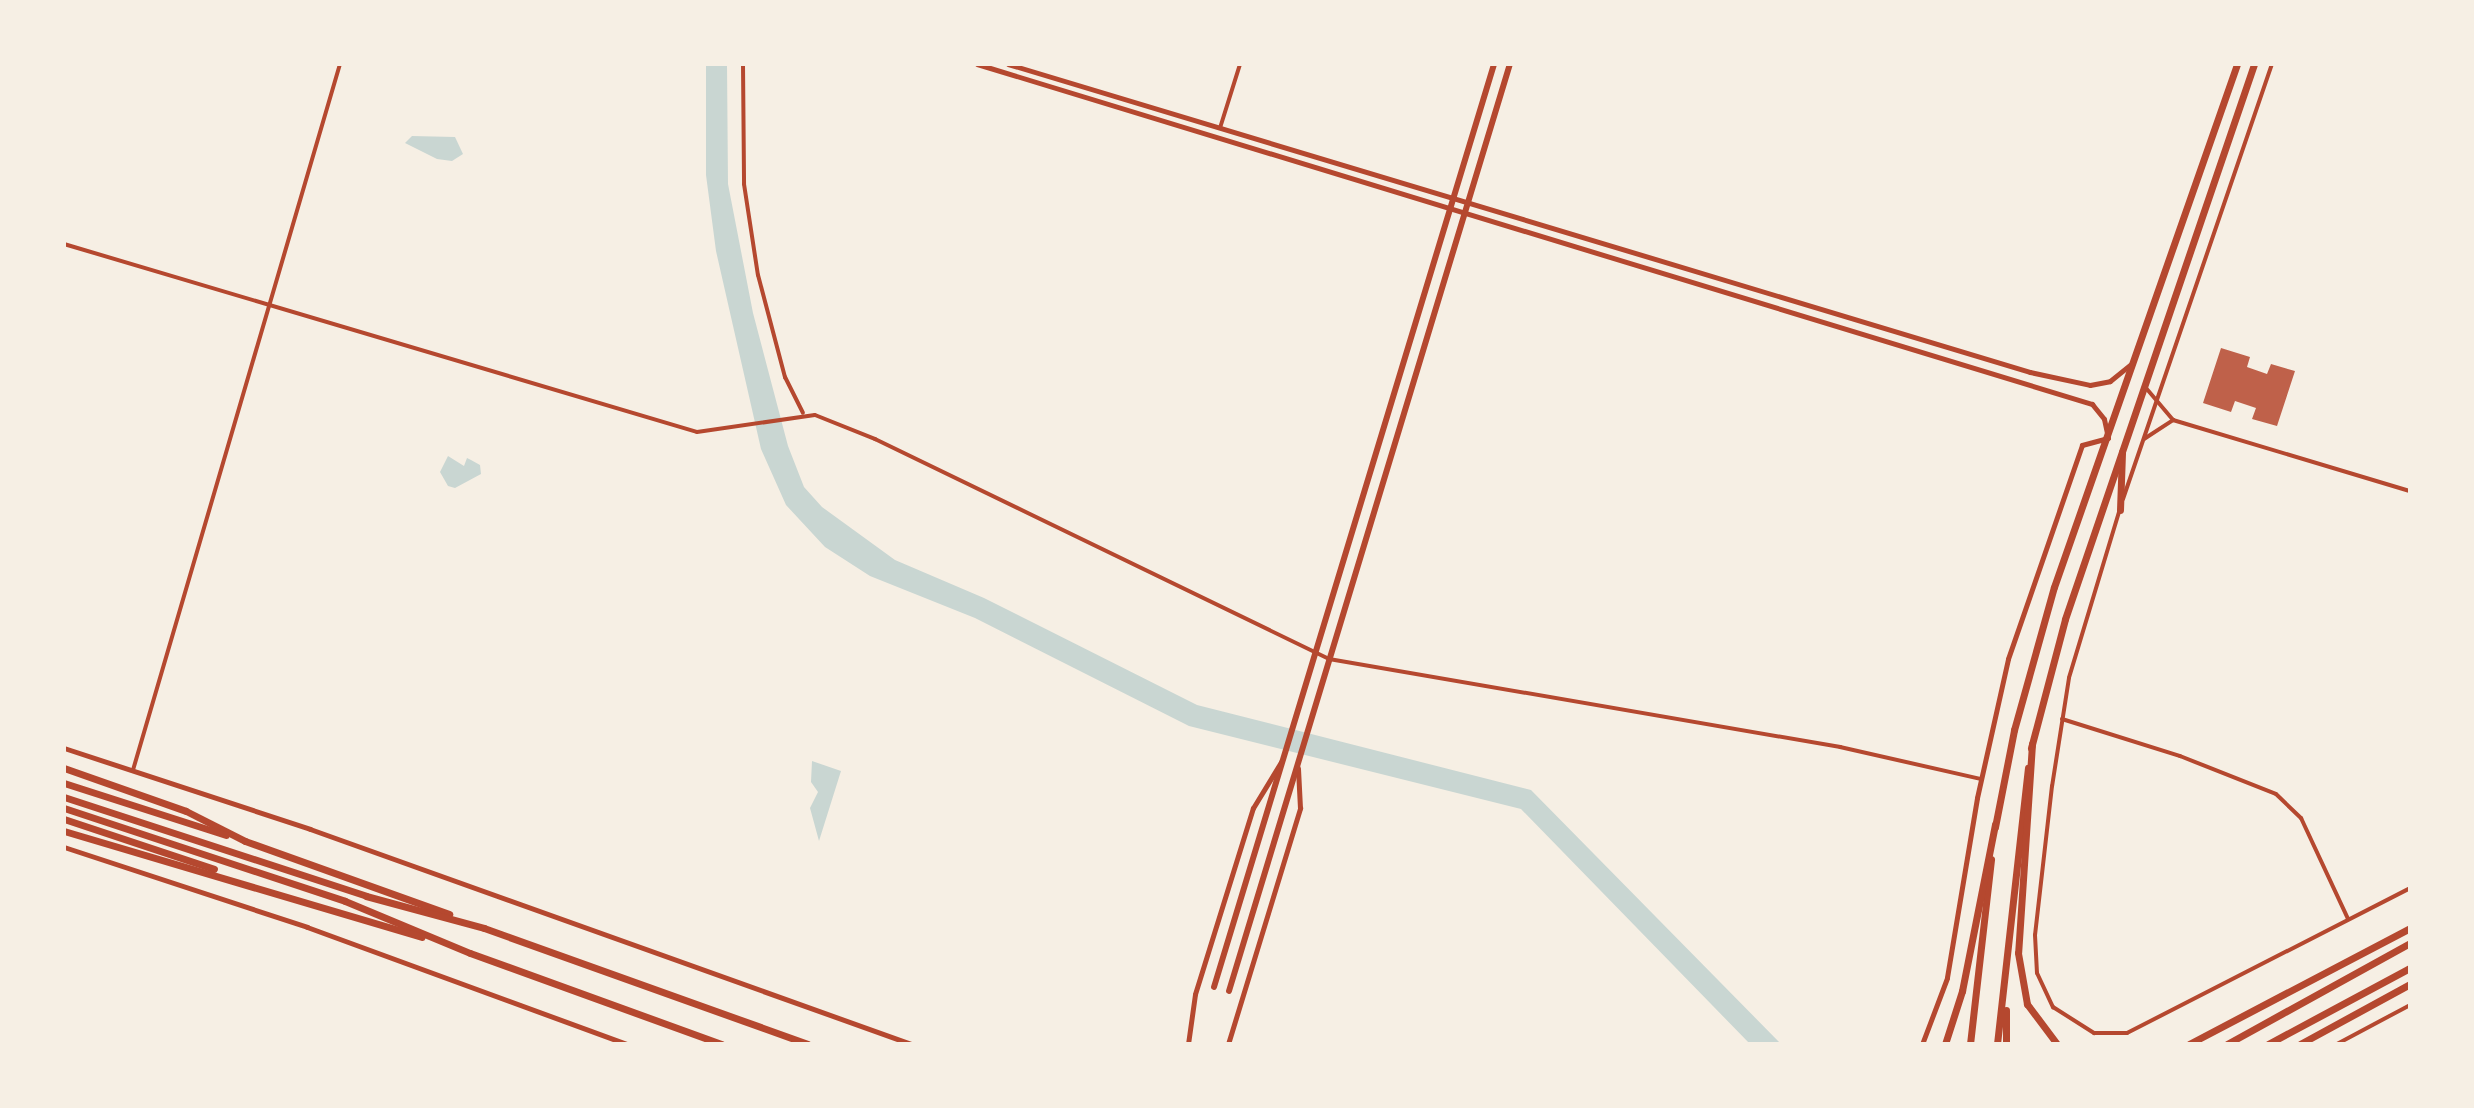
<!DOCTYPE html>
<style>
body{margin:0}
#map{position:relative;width:2474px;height:1108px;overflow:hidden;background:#f6efe4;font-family:Ubuntu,sans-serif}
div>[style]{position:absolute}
.water>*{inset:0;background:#c9d6d2}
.building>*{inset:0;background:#bf614a}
.minor>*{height:4px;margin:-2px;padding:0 2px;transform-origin:2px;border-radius:2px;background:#b5482f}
.tertiary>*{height:5px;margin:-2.5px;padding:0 2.5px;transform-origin:2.5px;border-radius:2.5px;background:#b5482f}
.secondary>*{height:6px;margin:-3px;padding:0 3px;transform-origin:3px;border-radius:3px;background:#b5482f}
.primary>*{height:7px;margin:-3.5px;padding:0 3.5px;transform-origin:3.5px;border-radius:3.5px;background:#b5482f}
.trunk>*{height:7px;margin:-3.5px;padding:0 3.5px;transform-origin:3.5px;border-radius:3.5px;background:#b5482f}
span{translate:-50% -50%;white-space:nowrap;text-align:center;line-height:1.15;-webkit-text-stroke:6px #f6efe4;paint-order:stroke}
.frame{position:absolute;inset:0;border:66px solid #f6efe4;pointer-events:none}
</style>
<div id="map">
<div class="water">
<i style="clip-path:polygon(706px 64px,727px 64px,728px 184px,753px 313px,788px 446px,804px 487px,822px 507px,895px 560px,984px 598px,1197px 705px,1531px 790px,1781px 1044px,1750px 1044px,1521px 809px,1189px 726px,975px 618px,870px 576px,825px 547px,786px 505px,761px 449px,716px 251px,706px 175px)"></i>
<i style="clip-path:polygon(412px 136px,455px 137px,463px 154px,452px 161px,437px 159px,405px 143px)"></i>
<i style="clip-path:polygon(448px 456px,464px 466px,467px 458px,471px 460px,480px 465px,481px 474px,455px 488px,448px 486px,440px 472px)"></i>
<i style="clip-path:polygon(812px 761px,841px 771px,819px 841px,810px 808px,818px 792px,811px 782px)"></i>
</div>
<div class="building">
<i style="clip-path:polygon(2221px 348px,2250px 357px,2247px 367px,2267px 374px,2271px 364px,2295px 371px,2277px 426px,2252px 419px,2256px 408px,2235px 401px,2231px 412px,2203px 403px)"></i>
</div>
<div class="minor">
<i style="left:743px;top:64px;width:120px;rotate:89.5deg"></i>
<i style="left:744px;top:184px;width:92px;rotate:81.3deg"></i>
<i style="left:758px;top:275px;width:106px;rotate:75.2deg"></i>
<i style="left:785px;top:377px;width:40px;rotate:63.4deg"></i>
<i style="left:1220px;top:128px;width:67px;rotate:-72.6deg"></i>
<i style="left:64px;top:244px;width:660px;rotate:16.54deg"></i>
<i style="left:697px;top:432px;width:119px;rotate:-8.2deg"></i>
<i style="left:815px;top:415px;width:65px;rotate:21.8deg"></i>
<i style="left:875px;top:439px;width:504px;rotate:25.85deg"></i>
<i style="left:1329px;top:659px;width:519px;rotate:9.77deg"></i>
<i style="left:1840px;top:747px;width:145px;rotate:12.8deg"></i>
<i style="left:2146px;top:388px;width:42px;rotate:49.8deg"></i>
<i style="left:2173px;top:420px;width:247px;rotate:16.7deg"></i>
<i style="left:2144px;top:439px;width:35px;rotate:-33deg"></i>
<i style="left:2123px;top:499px;width:460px;rotate:-71.1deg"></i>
<i style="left:2119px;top:512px;width:173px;rotate:106.8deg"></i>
<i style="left:2069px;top:678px;width:109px;rotate:98.9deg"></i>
<i style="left:2052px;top:786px;width:150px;rotate:96.5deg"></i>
<i style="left:2035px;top:935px;width:38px;rotate:87deg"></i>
<i style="left:2037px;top:973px;width:38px;rotate:65deg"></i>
<i style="left:2053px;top:1007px;width:49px;rotate:32.4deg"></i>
<i style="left:2094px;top:1033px;width:33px"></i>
<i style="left:2127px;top:1033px;width:318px;rotate:-27.1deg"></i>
<i style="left:2062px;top:719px;width:124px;rotate:17.4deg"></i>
<i style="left:2180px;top:756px;width:103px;rotate:21.6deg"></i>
<i style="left:2276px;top:794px;width:35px;rotate:44deg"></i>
<i style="left:2301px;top:818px;width:111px;rotate:65deg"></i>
<i style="left:133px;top:770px;width:736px;rotate:-73.66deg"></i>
<i style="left:2337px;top:1044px;width:83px;rotate:-28.1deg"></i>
</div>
<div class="tertiary">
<i style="left:977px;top:64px;width:1166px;rotate:16.96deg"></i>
<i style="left:2092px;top:404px;width:19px;rotate:51deg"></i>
<i style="left:2104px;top:419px;width:19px;rotate:78deg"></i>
<i style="left:2108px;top:438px;width:27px;rotate:165deg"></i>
<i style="left:2082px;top:445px;width:226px;rotate:109.1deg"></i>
<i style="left:2008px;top:659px;width:142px;rotate:102.6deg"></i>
<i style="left:1977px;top:798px;width:182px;rotate:99.5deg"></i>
<i style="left:1947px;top:978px;width:71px;rotate:110.7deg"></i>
<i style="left:1008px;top:64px;width:1067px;rotate:16.77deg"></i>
<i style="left:2030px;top:372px;width:61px;rotate:12.2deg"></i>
<i style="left:2090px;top:385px;width:20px;rotate:-11deg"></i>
<i style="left:2110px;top:381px;width:26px;rotate:-39deg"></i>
<i style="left:64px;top:748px;width:259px;rotate:18.2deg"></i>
<i style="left:310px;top:829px;width:638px;rotate:19.68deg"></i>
<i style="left:64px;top:847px;width:256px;rotate:18.2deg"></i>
<i style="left:307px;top:927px;width:340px;rotate:20.1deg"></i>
<i style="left:1188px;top:1044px;width:50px;rotate:-82deg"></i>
<i style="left:1195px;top:994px;width:195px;rotate:-72.7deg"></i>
<i style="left:1253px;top:808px;width:54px;rotate:-58.7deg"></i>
<i style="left:1228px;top:1044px;width:247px;rotate:-73deg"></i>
<i style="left:1300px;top:808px;width:40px;rotate:-92.9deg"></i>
</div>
<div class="secondary">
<i style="left:1214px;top:987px;width:965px;rotate:-73.12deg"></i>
<i style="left:1229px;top:991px;width:969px;rotate:-73.14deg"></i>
</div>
<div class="primary">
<i style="left:2120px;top:510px;width:58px;rotate:-88deg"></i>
<i style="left:2031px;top:748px;width:133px;rotate:-75.2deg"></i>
<i style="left:2065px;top:619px;width:586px;rotate:-71.19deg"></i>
<i style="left:1995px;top:827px;width:99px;rotate:-78.9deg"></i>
<i style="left:2014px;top:730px;width:148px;rotate:-74.4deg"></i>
<i style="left:2054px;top:587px;width:554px;rotate:-70.71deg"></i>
<i style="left:1970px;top:1044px;width:186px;rotate:-83.5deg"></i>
<i style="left:1997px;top:1044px;width:278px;rotate:-83.6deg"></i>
<i style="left:2006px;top:1044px;width:34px;rotate:-90deg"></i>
</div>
<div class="trunk">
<i style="left:2032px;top:744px;width:209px;rotate:93.8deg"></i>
<i style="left:2018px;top:953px;width:52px;rotate:80deg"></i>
<i style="left:2027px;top:1004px;width:50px;rotate:53.1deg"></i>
<i style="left:64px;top:768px;width:129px;rotate:19.4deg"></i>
<i style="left:186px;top:811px;width:66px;rotate:27deg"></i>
<i style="left:245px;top:841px;width:217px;rotate:19.7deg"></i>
<i style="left:64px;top:783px;width:170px;rotate:17.8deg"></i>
<i style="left:64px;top:797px;width:318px;rotate:18.1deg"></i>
<i style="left:366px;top:896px;width:122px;rotate:15.2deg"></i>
<i style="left:484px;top:928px;width:344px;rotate:19.7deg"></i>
<i style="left:64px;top:808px;width:296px;rotate:18.3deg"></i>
<i style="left:345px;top:901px;width:135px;rotate:22.6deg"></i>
<i style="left:470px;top:953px;width:268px;rotate:19.9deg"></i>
<i style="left:64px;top:819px;width:158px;rotate:18.4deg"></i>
<i style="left:64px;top:831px;width:373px;rotate:16.5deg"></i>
<i style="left:1945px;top:1044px;width:56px;rotate:-72.2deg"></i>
<i style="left:1962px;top:991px;width:170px;rotate:-78.8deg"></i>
<i style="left:2189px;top:1044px;width:250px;rotate:-27.7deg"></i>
<i style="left:2227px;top:1044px;width:209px;rotate:-28.9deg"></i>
<i style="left:2268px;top:1044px;width:161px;rotate:-28.2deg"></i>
<i style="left:2300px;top:1044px;width:125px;rotate:-28.6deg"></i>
</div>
<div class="frame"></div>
</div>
